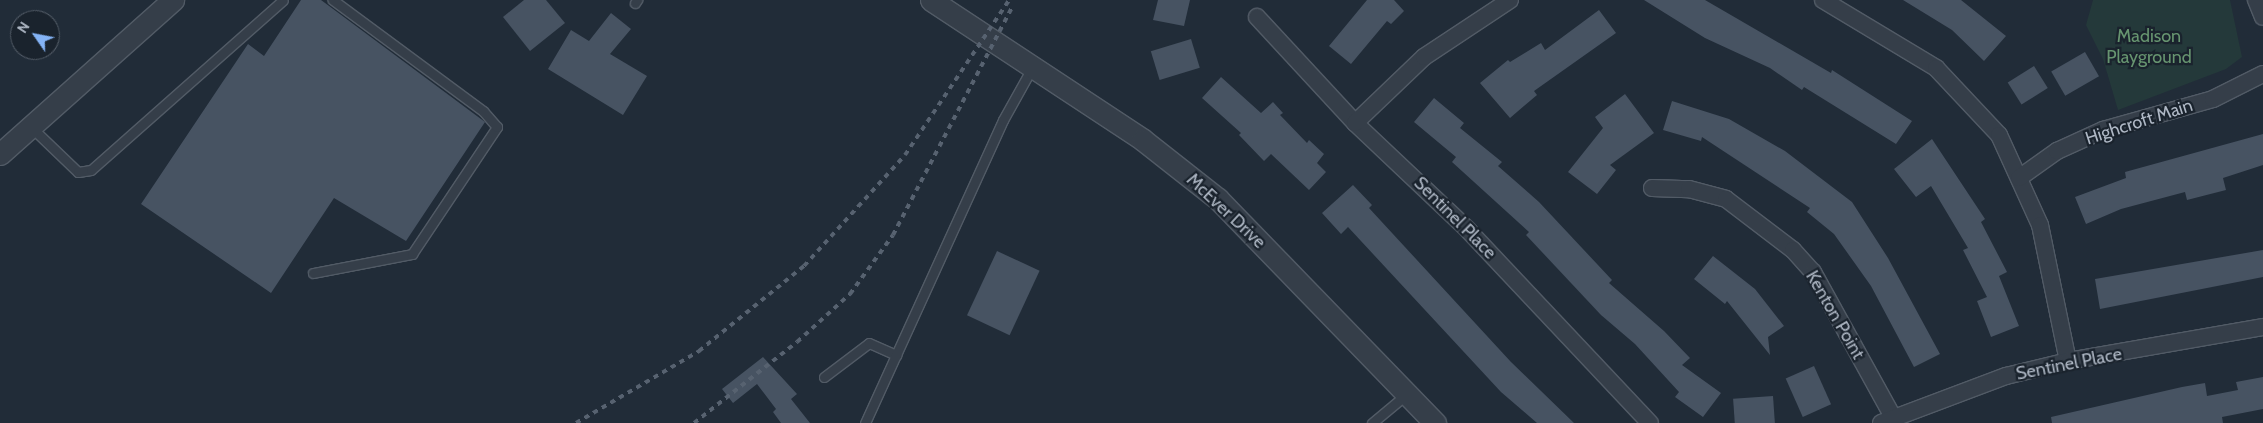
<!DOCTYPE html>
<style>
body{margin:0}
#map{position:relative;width:2263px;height:423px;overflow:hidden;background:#212c38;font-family:Cabin,sans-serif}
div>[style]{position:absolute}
.green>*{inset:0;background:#24393a}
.building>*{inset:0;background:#475362;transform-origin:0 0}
.roads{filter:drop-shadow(1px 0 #525b66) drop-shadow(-1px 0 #525b66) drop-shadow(0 1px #525b66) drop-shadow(0 -1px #525b66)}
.service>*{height:9px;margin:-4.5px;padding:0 4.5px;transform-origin:4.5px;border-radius:4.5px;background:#353e49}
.minor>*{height:16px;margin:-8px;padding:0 8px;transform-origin:8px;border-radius:8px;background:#353e49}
.tertiary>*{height:21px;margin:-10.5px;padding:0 10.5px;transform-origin:10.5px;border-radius:10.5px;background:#353e49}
.rail>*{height:4px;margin-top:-2px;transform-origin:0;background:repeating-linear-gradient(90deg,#576270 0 5px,transparent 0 10px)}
span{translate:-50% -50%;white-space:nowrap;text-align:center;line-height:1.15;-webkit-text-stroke:4.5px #1a232d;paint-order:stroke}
.park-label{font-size:18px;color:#679570}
.street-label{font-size:18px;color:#afb8c5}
.north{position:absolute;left:10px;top:10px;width:50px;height:50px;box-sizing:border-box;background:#1a232d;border:1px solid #565f6a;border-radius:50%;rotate:303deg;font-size:14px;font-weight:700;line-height:20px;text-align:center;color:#afb8c5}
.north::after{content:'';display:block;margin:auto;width:18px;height:22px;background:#84b3f5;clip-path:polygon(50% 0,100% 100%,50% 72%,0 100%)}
</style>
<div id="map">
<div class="green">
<i style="clip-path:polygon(2093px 0,2230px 0,2242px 57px,2226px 69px,2118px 110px,2103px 59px,2086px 25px)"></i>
</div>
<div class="building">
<i style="clip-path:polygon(301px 0,321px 0,485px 122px,406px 241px,334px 198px,271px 293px,141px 204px,248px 44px,264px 56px)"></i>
<i style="clip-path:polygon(524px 0,546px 0,565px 23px,530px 51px,503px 17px)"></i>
<i style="clip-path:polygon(1158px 0,1190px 0,1184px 26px,1153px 20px)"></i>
<i style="clip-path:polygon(1367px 0,1394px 0,1404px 11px,1391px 24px,1387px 21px,1351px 64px,1329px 46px)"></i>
<i style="clip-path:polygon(1644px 0,1705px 0,1831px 73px,1832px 70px,1912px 121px,1896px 144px,1804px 87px,1802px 90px,1770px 68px,1705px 38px)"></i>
<i style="clip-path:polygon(1903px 0,1961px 0,2006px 36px,1984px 61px,1952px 30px)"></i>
<i style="clip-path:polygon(1599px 10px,1616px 33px,1534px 91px,1537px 95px,1510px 118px,1480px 83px,1508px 60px,1510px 62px,1541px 43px,1545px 50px)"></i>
<i style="clip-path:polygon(611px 13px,631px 29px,610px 54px,647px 76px,623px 115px,548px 69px,571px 30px,589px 41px)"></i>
<i style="left:1191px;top:39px;width:30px;height:42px;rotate:73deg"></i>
<i style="left:2085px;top:52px;width:28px;height:39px;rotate:60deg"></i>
<i style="left:2034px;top:66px;width:26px;height:31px;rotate:58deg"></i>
<i style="clip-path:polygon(1221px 77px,1261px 113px,1273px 102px,1283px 113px,1280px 115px,1307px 143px,1309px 140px,1324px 154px,1317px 163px,1326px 172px,1309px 190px,1271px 154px,1264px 161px,1239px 135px,1241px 133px,1202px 98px)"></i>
<i style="clip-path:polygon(1625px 94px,1654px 133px,1610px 165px,1616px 170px,1597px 194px,1568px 172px,1603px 128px,1595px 117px)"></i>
<i style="clip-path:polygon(1434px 98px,1464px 123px,1460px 128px,1502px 162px,1498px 166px,1539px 202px,1612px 280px,1609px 283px,1664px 331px,1690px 358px,1682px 365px,1721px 393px,1703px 417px,1675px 397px,1679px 392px,1635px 344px,1601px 315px,1526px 235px,1529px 232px,1452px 162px,1456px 157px,1414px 122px)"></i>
<i style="clip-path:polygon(1672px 101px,1729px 119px,1785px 151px,1852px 202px,1888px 258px,1940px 354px,1914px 367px,1871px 286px,1834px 234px,1807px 212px,1810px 208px,1702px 137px,1701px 141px,1663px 130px)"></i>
<i style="clip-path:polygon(2263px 134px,2263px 165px,2223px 178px,2226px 190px,2187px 200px,2185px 192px,2121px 209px,2086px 224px,2075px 197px,2126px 178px,2125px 172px)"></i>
<i style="clip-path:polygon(1932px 139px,1985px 219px,1981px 222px,2007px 272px,1999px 276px,2019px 326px,1991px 337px,1977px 301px,1987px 297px,1963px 250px,1968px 248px,1931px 186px,1916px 197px,1894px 169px)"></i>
<i style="clip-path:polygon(1353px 185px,1372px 205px,1369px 208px,1511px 362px,1574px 423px,1537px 423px,1501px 392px,1348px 227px,1341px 234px,1322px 213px)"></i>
<i style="clip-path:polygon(2263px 250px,2263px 277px,2100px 309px,2095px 279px)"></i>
<i style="left:997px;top:251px;width:47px;height:71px;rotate:25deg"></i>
<i style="clip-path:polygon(1713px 256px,1755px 289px,1784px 326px,1768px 337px,1770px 355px,1727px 301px,1725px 304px,1694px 279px)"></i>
<i style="clip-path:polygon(763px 357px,797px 394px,791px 399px,810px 423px,781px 423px,773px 412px,776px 409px,757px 384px,733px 403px,722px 389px)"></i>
<i style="left:1814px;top:366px;width:42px;height:31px;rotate:66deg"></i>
<i style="clip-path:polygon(2263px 377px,2263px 409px,2222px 417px,2223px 423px,2052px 423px,2051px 417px,2182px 387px,2205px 383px,2207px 396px,2238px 390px,2236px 382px)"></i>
<i style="left:1773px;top:396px;width:27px;height:40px;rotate:86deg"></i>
</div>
<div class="roads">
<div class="service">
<i style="left:635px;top:3px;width:4px;rotate:-56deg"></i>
<i style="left:31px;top:127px;width:65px;rotate:43.8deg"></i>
<i style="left:78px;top:172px;width:13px;rotate:-9deg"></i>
<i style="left:91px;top:170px;width:256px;rotate:-41.5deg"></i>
<i style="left:313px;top:273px;width:101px;rotate:-10.9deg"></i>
<i style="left:412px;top:254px;width:153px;rotate:-56.2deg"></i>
<i style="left:497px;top:127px;width:21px;rotate:-131deg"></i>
<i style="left:483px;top:111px;width:187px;rotate:-143.5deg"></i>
<i style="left:824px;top:377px;width:56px;rotate:-37.1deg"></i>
<i style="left:869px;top:343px;width:30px;rotate:24deg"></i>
<i style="left:865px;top:423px;width:333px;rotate:-65.5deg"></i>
<i style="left:1003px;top:120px;width:62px;rotate:-60.9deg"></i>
<i style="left:1372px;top:423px;width:47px;rotate:-39.8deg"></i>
</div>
<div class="minor">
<i style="left:1823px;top:0;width:132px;rotate:31deg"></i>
<i style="left:1936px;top:68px;width:92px;rotate:46.8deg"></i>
<i style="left:1999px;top:135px;width:99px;rotate:65.5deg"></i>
<i style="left:2040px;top:225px;width:139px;rotate:78.4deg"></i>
<i style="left:2256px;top:0;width:18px;rotate:68deg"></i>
<i style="left:1257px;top:17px;width:144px;rotate:47.2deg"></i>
<i style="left:1355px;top:123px;width:156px;rotate:43.4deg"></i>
<i style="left:1468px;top:230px;width:265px;rotate:46.7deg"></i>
<i style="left:1355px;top:123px;width:95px;rotate:-43.7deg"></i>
<i style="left:1424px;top:57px;width:103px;rotate:-33.5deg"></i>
<i style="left:2019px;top:178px;width:47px;rotate:-35.4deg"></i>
<i style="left:2057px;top:151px;width:51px;rotate:-24.5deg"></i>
<i style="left:2103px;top:130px;width:114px;rotate:-15.7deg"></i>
<i style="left:2213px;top:99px;width:56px;rotate:-26.6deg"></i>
<i style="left:1652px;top:188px;width:37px;rotate:2deg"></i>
<i style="left:1689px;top:189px;width:38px;rotate:15deg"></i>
<i style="left:1726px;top:199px;width:84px;rotate:37.3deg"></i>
<i style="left:1793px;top:250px;width:30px;rotate:48deg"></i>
<i style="left:1813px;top:272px;width:166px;rotate:61.1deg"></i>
<i style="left:1881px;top:423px;width:134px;rotate:-20.6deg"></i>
<i style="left:2006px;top:376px;width:64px;rotate:-13.6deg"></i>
<i style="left:2068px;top:361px;width:198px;rotate:-9.9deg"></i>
</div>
<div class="tertiary">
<i style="left:931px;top:0;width:254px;rotate:33.4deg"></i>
<i style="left:1143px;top:140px;width:95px;rotate:38.2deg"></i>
<i style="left:1218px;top:199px;width:312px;rotate:45.9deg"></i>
<i style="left:0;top:154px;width:232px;rotate:-41.7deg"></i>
</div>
</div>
<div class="rail">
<i style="left:576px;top:423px;width:143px;rotate:-30.3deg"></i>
<i style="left:699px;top:351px;width:135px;rotate:-39deg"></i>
<i style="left:804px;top:266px;width:150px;rotate:-47.7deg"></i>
<i style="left:905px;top:155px;width:187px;rotate:-56.1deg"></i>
<i style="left:694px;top:423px;width:131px;rotate:-38.2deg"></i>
<i style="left:797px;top:342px;width:72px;rotate:-42.2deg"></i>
<i style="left:850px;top:294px;width:73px;rotate:-53.9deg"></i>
<i style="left:893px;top:235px;width:259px;rotate:-62.4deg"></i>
</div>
<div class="park-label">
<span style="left:2149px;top:47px">Madison<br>Playground</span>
</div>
<div class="street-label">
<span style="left:2139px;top:122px;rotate:-18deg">Highcroft Main</span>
<span style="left:1226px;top:211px;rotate:43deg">McEver Drive</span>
<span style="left:1455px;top:218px;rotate:45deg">Sentinel Place</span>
<span style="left:1835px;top:315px;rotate:60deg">Kenton Point</span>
<span style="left:2069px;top:364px;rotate:-11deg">Sentinel Place</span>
</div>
<div class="north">N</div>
</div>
